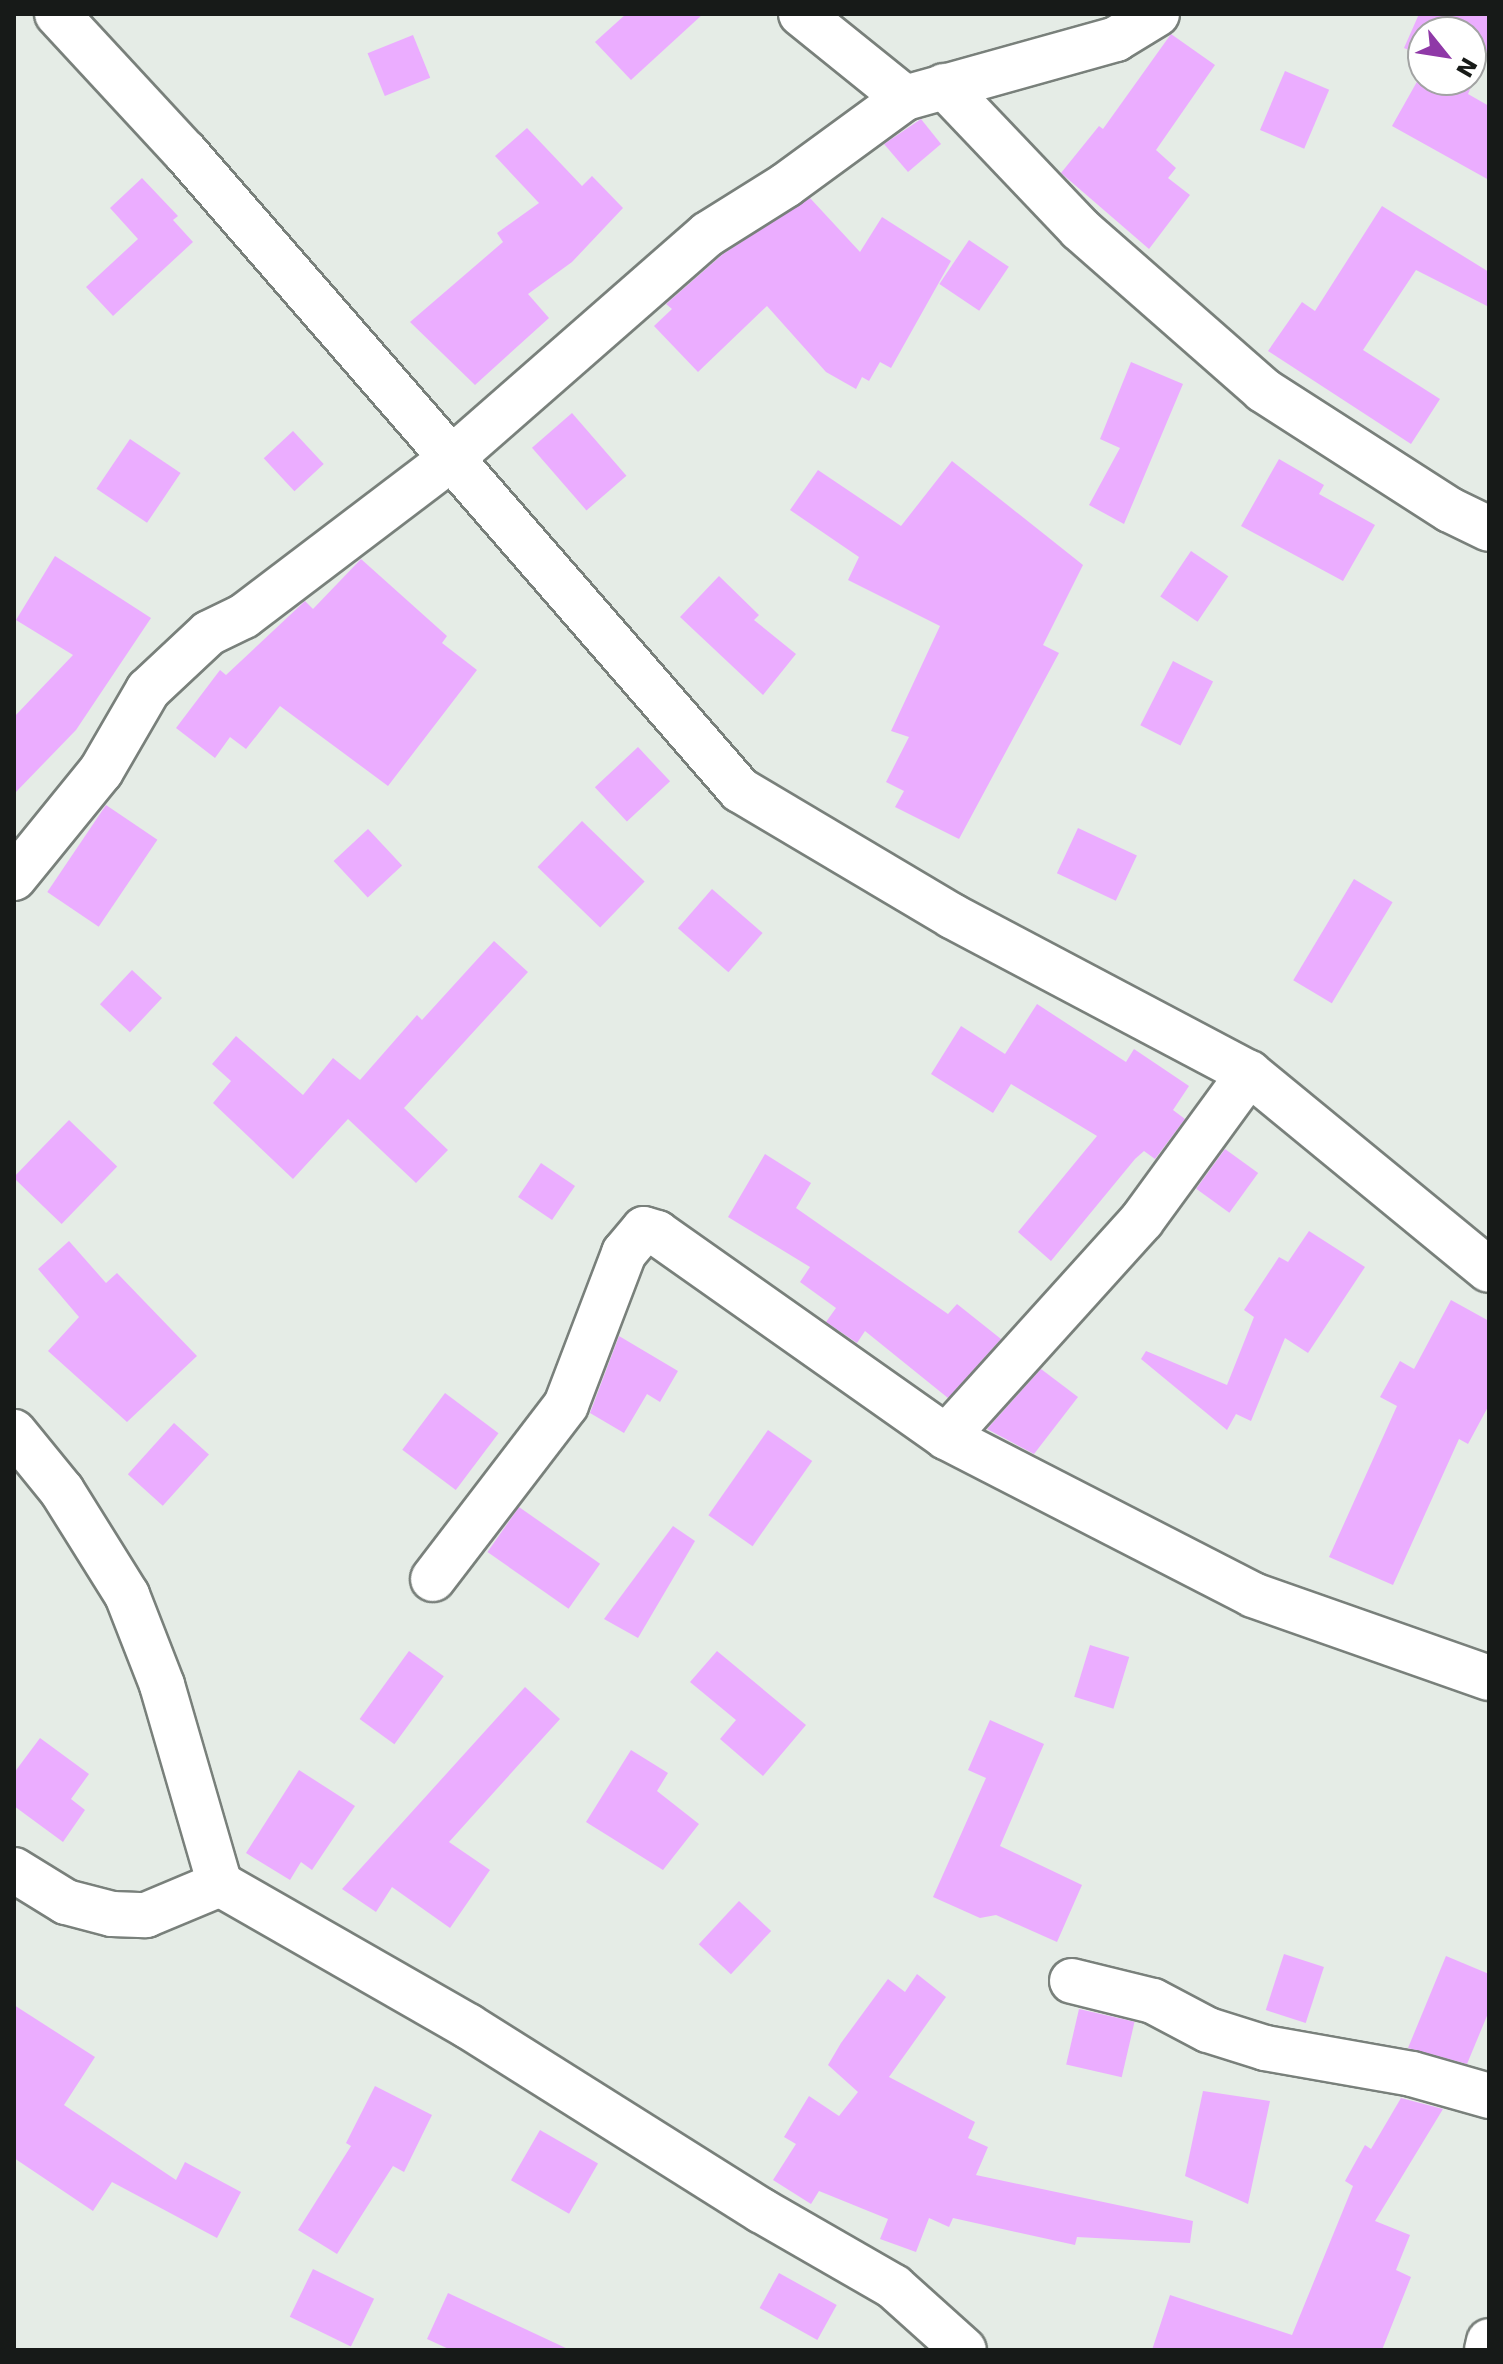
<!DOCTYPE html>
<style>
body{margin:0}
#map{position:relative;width:1503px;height:2364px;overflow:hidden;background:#e5ece6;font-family:"DejaVu Sans",sans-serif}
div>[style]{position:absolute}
.building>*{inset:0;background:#ebadff;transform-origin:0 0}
.roads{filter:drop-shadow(2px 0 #79807b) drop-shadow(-2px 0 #79807b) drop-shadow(0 2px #79807b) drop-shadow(0 -2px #79807b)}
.minor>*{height:44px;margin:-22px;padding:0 22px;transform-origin:22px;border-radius:22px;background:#fff}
span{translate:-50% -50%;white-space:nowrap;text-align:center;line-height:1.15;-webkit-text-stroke:8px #fff;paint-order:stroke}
.frame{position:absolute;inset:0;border:16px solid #171a18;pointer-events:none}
.north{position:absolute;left:1407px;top:16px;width:80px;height:80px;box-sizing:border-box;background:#fff;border:2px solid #a2a3a3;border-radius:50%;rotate:120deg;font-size:22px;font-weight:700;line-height:32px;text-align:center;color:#171a18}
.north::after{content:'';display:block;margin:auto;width:28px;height:36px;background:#8f39a7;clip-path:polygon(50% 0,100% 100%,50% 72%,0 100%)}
</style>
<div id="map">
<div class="building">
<i style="clip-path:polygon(626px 14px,703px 14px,631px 80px,595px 42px)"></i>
<i style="clip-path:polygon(1419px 14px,1489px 14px,1489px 46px,1468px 94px,1489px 106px,1489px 180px,1392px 126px,1423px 71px,1423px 80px,1471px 80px,1471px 32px,1423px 32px,1423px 56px,1404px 48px)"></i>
<i style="clip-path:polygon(1171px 34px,1215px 65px,1156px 150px,1176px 168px,1168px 178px,1190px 195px,1149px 249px,1061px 173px,1099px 126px,1103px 129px)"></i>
<i style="left:413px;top:35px;width:46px;height:49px;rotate:68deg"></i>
<i style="left:1285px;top:71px;width:48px;height:64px;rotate:23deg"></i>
<i style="clip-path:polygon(921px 119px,941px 144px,908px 172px,884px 144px)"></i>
<i style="clip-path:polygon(527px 128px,582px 186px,592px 176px,623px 208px,572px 262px,528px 294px,549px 318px,475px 385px,410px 322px,503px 242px,497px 233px,539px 203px,495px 156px)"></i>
<i style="clip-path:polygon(142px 178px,178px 216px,173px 220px,193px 242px,113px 316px,86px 287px,138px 239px,110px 208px)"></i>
<i style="clip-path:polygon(810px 198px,860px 252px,882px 217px,951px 261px,891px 368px,880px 362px,869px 381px,862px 377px,856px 389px,826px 372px,767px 306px,698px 372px,654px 326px,672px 309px,666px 304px,723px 254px)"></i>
<i style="clip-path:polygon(1382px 206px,1489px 272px,1489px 307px,1416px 270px,1363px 350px,1440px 399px,1411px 444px,1268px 351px,1302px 302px,1315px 311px)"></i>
<i style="left:969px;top:240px;width:48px;height:53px;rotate:34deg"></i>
<i style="clip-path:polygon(1131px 362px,1183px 384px,1124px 524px,1089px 505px,1120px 448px,1100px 439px)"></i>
<i style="left:572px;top:413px;width:83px;height:53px;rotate:49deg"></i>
<i style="left:293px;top:431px;width:45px;height:40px;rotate:47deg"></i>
<i style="left:130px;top:439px;width:61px;height:60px;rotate:34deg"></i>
<i style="clip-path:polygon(1279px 459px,1324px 485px,1319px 494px,1375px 525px,1343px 581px,1241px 526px)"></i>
<i style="clip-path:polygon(952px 461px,1083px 565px,1043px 645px,1059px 653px,959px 839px,895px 807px,904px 791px,886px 782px,909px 737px,891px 731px,940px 626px,848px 580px,859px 557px,790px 510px,818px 470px,901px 526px)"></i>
<i style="left:1191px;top:551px;width:45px;height:55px;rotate:34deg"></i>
<i style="clip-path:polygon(55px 556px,151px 618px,76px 730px,14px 794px,14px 717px,73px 655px,16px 620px)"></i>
<i style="clip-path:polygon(361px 559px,447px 636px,442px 643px,477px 670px,388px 786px,280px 706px,246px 749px,230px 737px,215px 758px,176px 728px,220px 670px,226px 675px,305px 601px,313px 609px)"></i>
<i style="clip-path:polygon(719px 576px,759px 615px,754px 620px,796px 654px,763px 695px,680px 617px)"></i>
<i style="left:1173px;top:661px;width:45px;height:72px;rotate:27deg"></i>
<i style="left:638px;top:747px;width:47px;height:59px;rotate:47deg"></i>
<i style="left:106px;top:805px;width:62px;height:105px;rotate:34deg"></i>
<i style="left:582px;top:821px;width:87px;height:64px;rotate:44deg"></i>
<i style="left:1078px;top:828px;width:65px;height:50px;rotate:25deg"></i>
<i style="left:368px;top:829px;width:50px;height:47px;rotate:47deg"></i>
<i style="left:1354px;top:879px;width:45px;height:118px;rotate:31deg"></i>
<i style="left:712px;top:889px;width:67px;height:52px;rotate:41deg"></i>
<i style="clip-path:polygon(494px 941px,528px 972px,404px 1108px,448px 1150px,416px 1183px,348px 1119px,293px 1179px,213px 1103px,231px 1081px,212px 1064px,236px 1036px,303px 1095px,333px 1058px,360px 1080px,417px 1015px,422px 1020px)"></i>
<i style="left:132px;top:970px;width:41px;height:47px;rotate:43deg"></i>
<i style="clip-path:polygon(1037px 1004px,1126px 1062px,1134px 1049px,1189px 1086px,1173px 1110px,1185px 1119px,1155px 1159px,1144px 1151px,1135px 1159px,1051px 1261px,1018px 1232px,1097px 1136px,1011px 1084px,993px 1113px,931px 1074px,961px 1026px,1005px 1054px)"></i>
<i style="left:69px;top:1120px;width:67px;height:80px;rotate:44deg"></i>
<i style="left:1225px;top:1149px;width:41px;height:49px;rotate:36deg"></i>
<i style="clip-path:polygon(765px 1154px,811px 1183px,796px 1208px,948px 1314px,957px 1304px,1001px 1339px,948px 1398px,865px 1331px,857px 1343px,826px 1322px,836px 1308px,800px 1282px,810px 1267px,728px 1217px)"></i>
<i style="left:541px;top:1163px;width:41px;height:41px;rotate:34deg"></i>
<i style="clip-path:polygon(1309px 1231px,1365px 1267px,1308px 1353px,1285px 1338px,1251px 1421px,1236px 1414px,1227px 1430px,1141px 1359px,1146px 1351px,1227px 1385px,1254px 1317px,1244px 1310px,1279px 1257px,1288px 1262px)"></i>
<i style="clip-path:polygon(69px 1241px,106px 1283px,117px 1273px,197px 1356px,127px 1422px,48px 1351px,79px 1317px,38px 1269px)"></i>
<i style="clip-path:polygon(1451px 1300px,1489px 1321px,1489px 1405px,1468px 1444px,1459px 1439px,1393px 1585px,1329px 1557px,1397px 1406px,1380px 1397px,1400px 1361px,1414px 1369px)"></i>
<i style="clip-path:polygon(619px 1336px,678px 1371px,660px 1402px,647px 1394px,624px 1433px,590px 1413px)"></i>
<i style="clip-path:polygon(1041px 1369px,1078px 1397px,1034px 1454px,987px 1429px)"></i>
<i style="left:445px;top:1393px;width:67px;height:71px;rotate:37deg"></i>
<i style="left:174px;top:1423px;width:47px;height:69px;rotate:42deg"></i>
<i style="left:768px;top:1430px;width:54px;height:104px;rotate:35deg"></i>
<i style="left:519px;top:1507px;width:99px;height:55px;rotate:35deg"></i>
<i style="clip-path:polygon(673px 1526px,695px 1541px,638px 1638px,604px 1619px)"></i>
<i style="left:1090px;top:1645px;width:41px;height:54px;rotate:17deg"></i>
<i style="left:409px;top:1651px;width:43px;height:84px;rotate:36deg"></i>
<i style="clip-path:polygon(717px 1651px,806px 1725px,763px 1776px,720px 1739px,736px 1720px,690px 1682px)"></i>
<i style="clip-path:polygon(525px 1687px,560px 1719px,449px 1842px,490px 1870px,450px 1928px,392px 1887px,376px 1912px,342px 1889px)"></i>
<i style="clip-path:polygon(990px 1720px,1044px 1744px,1000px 1846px,1082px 1885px,1057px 1942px,996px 1915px,980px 1918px,933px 1897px,986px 1778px,968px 1770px)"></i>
<i style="clip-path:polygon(40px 1738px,89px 1774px,71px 1799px,85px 1810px,63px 1842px,14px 1806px,14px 1773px)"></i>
<i style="clip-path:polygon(631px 1750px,668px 1773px,657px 1791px,699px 1824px,663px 1870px,586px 1822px)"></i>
<i style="clip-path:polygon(299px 1770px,355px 1806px,312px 1870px,301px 1862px,290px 1880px,246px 1853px)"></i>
<i style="left:739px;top:1901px;width:44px;height:59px;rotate:43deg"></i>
<i style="left:1284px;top:1954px;width:42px;height:59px;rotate:18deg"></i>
<i style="clip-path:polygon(1446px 1956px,1489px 1974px,1489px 2011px,1467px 2064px,1408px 2048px)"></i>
<i style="clip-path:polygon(917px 1974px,946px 1997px,889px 2077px,975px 2122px,968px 2138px,988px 2147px,976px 2175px,1193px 2221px,1190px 2243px,1077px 2237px,1075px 2245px,953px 2218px,949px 2227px,929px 2218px,916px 2252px,880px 2239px,888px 2219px,819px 2191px,811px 2204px,773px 2180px,796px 2144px,784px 2137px,809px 2096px,839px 2116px,858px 2092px,828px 2065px,841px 2043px,888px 1979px,905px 1992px)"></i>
<i style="clip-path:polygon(14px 2005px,95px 2057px,64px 2105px,176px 2180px,185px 2162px,241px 2192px,217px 2238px,112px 2182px,93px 2211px,14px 2158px)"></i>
<i style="left:1079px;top:2009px;width:57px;height:57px;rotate:13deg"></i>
<i style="clip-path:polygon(375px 2086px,432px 2115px,404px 2172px,393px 2166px,337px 2254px,298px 2230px,351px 2146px,346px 2143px)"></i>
<i style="clip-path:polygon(1203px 2091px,1270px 2101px,1248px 2204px,1185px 2176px)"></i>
<i style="clip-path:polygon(1401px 2098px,1443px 2109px,1375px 2221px,1410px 2235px,1396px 2270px,1411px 2277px,1382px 2350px,1152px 2350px,1170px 2295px,1292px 2335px,1353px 2186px,1345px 2181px,1365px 2145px,1371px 2149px)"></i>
<i style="left:540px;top:2130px;width:67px;height:58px;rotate:30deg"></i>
<i style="left:313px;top:2269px;width:68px;height:53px;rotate:26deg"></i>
<i style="left:779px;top:2273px;width:66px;height:40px;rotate:29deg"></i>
<i style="clip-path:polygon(448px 2293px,570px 2350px,451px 2350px,427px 2339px)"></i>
</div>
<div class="roads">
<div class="minor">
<i style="left:57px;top:14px;width:188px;rotate:47.2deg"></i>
<i style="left:185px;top:152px;width:846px;rotate:48.98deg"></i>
<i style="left:740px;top:790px;width:247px;rotate:30.7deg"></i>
<i style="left:952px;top:916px;width:336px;rotate:27.9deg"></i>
<i style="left:1249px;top:1073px;width:310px;rotate:39.4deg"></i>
<i style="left:801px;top:14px;width:134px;rotate:38.9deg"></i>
<i style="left:905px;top:98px;width:219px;rotate:-15.6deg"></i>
<i style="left:1116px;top:39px;width:48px;rotate:-31.4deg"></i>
<i style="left:944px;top:86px;width:197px;rotate:46.4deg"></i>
<i style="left:1080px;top:229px;width:244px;rotate:41.3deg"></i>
<i style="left:1263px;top:390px;width:222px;rotate:32.7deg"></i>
<i style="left:1450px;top:510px;width:43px;rotate:26deg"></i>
<i style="left:14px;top:878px;width:138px;rotate:-50.9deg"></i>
<i style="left:101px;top:771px;width:94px;rotate:-59.9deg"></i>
<i style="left:148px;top:690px;width:83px;rotate:-43.1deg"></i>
<i style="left:209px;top:633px;width:39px;rotate:-26deg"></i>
<i style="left:244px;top:616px;width:261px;rotate:-37.2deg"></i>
<i style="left:452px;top:458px;width:340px;rotate:-41.2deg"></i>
<i style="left:708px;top:234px;width:92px;rotate:-32.1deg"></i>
<i style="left:786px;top:185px;width:147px;rotate:-36.2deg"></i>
<i style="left:14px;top:1432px;width:76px;rotate:50.9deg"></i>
<i style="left:62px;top:1491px;width:123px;rotate:58deg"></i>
<i style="left:127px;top:1595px;width:97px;rotate:68.7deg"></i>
<i style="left:162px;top:1685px;width:207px;rotate:73.8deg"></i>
<i style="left:220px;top:1884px;width:286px;rotate:29.8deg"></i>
<i style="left:468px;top:2026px;width:347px;rotate:32.2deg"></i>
<i style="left:762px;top:2211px;width:152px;rotate:29.9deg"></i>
<i style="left:894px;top:2287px;width:94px;rotate:42deg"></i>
<i style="left:946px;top:1437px;width:292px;rotate:-47.9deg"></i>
<i style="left:1142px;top:1220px;width:182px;rotate:-53.9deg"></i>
<i style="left:433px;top:1579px;width:219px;rotate:-52.6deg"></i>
<i style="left:566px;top:1405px;width:163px;rotate:-69.1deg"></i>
<i style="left:624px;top:1253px;width:31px;rotate:-50deg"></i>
<i style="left:644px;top:1229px;width:14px;rotate:17deg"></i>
<i style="left:657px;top:1233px;width:354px;rotate:35.2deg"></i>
<i style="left:946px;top:1437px;width:345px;rotate:27.2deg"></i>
<i style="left:1253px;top:1595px;width:250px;rotate:19.4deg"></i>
<i style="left:14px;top:1870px;width:61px;rotate:31.6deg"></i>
<i style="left:66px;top:1902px;width:48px;rotate:14.6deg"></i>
<i style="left:112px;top:1914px;width:34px;rotate:2deg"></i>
<i style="left:146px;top:1915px;width:80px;rotate:-22.7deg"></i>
<i style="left:1072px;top:1981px;width:83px;rotate:13.9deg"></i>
<i style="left:1153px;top:2001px;width:62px;rotate:27.8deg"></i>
<i style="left:1208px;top:2030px;width:60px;rotate:17.5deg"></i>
<i style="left:1265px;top:2048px;width:149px;rotate:10deg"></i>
<i style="left:1412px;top:2074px;width:80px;rotate:15.9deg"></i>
<i style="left:1487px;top:2350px;width:9px;rotate:-77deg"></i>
</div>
</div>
<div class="frame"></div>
<div class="north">N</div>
</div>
